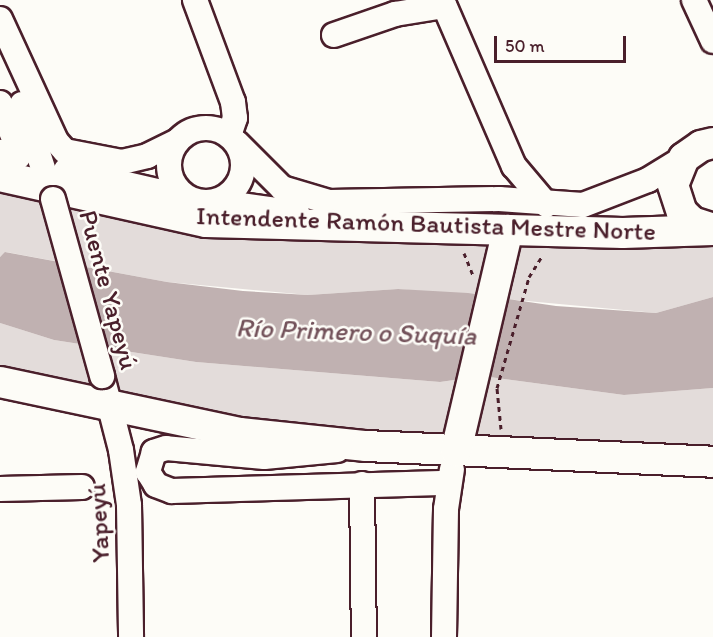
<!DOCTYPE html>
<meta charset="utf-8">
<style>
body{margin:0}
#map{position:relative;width:713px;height:637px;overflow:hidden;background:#fdfcf7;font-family:Itim,sans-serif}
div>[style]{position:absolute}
.green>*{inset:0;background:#e3dcda}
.water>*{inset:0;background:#c0b1b1}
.path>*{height:3px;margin-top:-1.5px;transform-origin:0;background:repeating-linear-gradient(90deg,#4a1f2b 0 4.5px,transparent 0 9px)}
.roads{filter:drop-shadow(2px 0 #4a1f2b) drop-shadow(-2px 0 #4a1f2b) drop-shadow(0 2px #4a1f2b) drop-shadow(0 -2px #4a1f2b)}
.minor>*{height:24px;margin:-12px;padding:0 12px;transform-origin:12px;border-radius:12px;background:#fdfcf7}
.minor>.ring{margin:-12px;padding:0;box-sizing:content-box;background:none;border:24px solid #fdfcf7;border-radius:50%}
.major>*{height:30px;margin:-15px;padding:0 15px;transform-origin:15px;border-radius:15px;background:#fdfcf7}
.bridges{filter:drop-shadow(2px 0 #4a1f2b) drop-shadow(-2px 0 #4a1f2b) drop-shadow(0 2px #4a1f2b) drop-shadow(0 -2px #4a1f2b)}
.minor-bridge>*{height:24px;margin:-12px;padding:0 12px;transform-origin:12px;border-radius:12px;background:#fdfcf7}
span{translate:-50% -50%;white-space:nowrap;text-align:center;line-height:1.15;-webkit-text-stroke:5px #fdfcf7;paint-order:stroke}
.street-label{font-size:26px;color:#4a1f2b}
.water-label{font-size:27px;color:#73525a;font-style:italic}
.scale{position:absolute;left:494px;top:36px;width:132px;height:27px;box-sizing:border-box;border:3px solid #4a1f2b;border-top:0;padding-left:8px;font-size:18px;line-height:21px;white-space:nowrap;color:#4a1f2b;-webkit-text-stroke:4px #fdfcf7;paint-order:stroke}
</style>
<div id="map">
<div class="green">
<i style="clip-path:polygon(0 176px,206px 222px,713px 227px,713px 297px,656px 313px,398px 289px,308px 295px,167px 282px,6px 252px,0 257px)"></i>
<i style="clip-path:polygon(0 323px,54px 340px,196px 362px,440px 382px,482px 376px,624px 395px,713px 388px,713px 462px,456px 451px,0 382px)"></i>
</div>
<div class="water">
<i style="clip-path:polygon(5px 252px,167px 282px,243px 291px,308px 295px,398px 289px,468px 293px,556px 306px,656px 313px,713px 297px,713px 388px,624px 395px,482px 376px,440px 382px,196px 362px,54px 340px,0 323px,0 257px)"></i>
</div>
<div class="path">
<i style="left:464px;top:253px;width:24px;rotate:68deg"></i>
<i style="left:501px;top:429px;width:41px;rotate:-95.6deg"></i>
<i style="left:497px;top:388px;width:116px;rotate:-73.9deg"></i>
<i style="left:529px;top:277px;width:25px;rotate:-58deg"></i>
</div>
<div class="roads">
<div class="minor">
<i style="left:195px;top:0;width:109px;rotate:69.6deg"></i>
<i style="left:233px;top:102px;width:16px;rotate:83deg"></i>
<i style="left:235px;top:118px;width:18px;rotate:109deg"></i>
<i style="left:442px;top:0;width:181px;rotate:66.6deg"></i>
<i style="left:514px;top:166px;width:51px;rotate:49.8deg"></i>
<i style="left:694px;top:0;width:45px;rotate:65.1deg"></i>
<i style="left:0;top:19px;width:134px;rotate:65.3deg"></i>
<i style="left:56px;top:141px;width:13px;rotate:48deg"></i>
<i style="left:65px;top:151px;width:58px;rotate:10.9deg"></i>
<i style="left:122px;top:162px;width:26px;rotate:-13deg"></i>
<i style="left:147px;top:156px;width:34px;rotate:-26deg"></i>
<i style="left:334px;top:35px;width:65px;rotate:-19deg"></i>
<i style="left:395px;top:14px;width:50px;rotate:-9.3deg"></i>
<i style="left:0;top:103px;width:53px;rotate:68.8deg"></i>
<i style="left:19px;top:152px;width:5px;rotate:101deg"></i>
<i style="left:18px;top:157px;width:19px;rotate:-164deg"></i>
<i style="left:22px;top:104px;width:100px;rotate:71.9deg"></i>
<i class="ring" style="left:169px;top:128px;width:50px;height:50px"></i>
<i style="left:237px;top:143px;width:64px;rotate:45deg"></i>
<i style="left:282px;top:188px;width:49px;rotate:16.6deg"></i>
<i style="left:329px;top:202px;width:170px;rotate:-1deg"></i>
<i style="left:499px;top:199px;width:84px;rotate:4.1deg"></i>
<i style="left:583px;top:205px;width:70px;rotate:-21deg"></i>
<i style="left:648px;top:180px;width:42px;rotate:-31.4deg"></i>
<i style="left:66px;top:170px;width:120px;rotate:13deg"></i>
<i style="left:219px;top:202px;width:79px;rotate:8deg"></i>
<i style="left:102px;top:376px;width:76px;rotate:75.6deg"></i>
<i style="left:121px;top:450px;width:56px;rotate:81.7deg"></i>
<i style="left:129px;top:505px;width:132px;rotate:89.1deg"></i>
<i style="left:337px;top:450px;width:73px;rotate:174.5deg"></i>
<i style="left:264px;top:457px;width:98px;rotate:-174.8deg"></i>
<i style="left:166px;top:448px;width:13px;rotate:162deg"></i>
<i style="left:154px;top:452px;width:21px;rotate:107deg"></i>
<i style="left:148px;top:472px;width:15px;rotate:58deg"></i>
<i style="left:156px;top:485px;width:17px;rotate:21deg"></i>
<i style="left:172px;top:491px;width:277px;rotate:-1.7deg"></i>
<i style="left:362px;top:484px;width:153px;rotate:89.3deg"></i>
<i style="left:0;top:489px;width:82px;rotate:-1.4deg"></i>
<i style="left:444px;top:637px;width:128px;rotate:-89.1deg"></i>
<i style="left:446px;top:509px;width:40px;rotate:-81.5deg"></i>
</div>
<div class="major">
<i style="left:713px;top:143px;width:12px;rotate:166deg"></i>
<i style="left:701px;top:146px;width:21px;rotate:145deg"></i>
<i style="left:684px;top:158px;width:29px;rotate:112deg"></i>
<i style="left:673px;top:185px;width:28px;rotate:72deg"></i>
<i style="left:682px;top:212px;width:14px;rotate:45deg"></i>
<i style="left:692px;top:222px;width:22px;rotate:18deg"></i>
<i style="left:0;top:176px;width:211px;rotate:12.6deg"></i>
<i style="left:206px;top:222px;width:417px;rotate:1.5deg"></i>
<i style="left:623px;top:233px;width:90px;rotate:-1.9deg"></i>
<i style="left:0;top:382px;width:245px;rotate:12deg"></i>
<i style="left:240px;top:433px;width:127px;rotate:5.9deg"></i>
<i style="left:366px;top:446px;width:347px;rotate:2.6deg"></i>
<i style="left:456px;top:451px;width:227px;rotate:-76.8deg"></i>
</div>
</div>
<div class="bridges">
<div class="minor-bridge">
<i style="left:53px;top:199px;width:184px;rotate:74.5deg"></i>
</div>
</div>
<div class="street-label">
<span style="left:426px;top:224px;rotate:2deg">Intendente Ramón Bautista Mestre Norte</span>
<span style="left:108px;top:290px;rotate:75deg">Puente Yapeyú</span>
<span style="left:99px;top:523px;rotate:-93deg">Yapeyú</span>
</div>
<div class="water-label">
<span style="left:356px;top:331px;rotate:2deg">Río Primero o Suquía</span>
</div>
<div class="scale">50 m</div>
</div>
